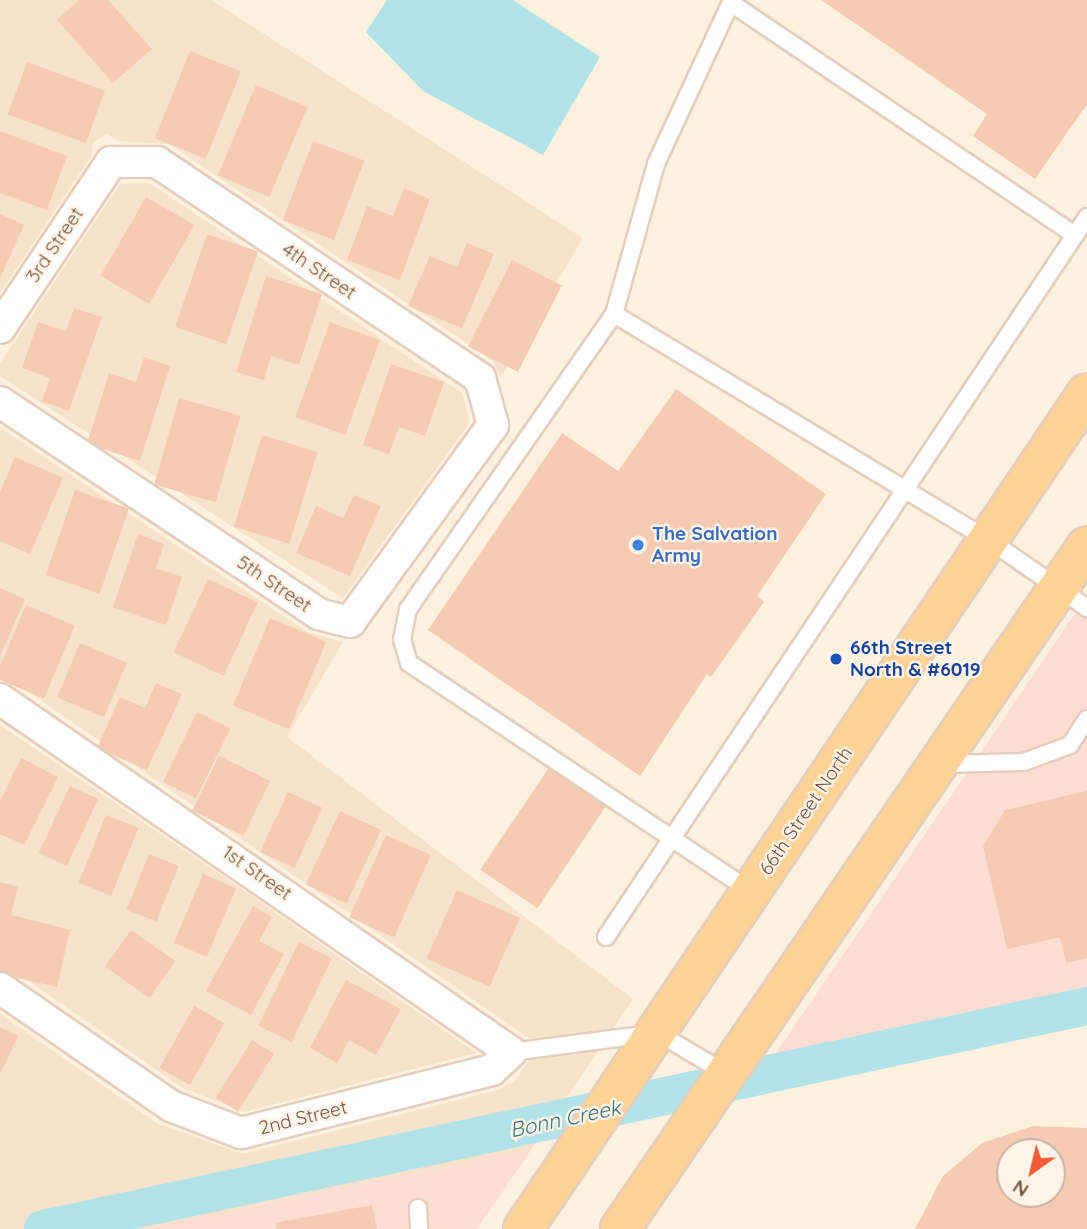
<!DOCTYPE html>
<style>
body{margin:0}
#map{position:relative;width:1087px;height:1229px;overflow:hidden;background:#fef1de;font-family:Quicksand,sans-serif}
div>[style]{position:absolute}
.residential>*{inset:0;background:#f7e2cc}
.commercial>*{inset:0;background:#ffddd2}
.water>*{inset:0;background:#b1e3e9}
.canal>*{height:38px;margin:-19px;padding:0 19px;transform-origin:19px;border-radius:19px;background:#b1e3e9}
.building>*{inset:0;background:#f6cbb3;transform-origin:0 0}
.roads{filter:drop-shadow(2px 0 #e5cebd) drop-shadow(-2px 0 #e5cebd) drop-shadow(0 2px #e5cebd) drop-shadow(0 -2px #e5cebd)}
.lane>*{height:16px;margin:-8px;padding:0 8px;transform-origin:8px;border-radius:8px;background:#fff}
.street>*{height:30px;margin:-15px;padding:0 15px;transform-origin:15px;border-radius:15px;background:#fff}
.primary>*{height:38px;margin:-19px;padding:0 19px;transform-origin:19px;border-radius:19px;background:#ffd395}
.dots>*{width:19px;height:19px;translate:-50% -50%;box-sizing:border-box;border:4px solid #fff4e7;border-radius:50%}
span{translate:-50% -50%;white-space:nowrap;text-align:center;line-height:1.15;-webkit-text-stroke:5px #fff4e7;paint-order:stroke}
.street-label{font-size:19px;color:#765444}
.shop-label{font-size:19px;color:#366cbe;font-weight:700}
.left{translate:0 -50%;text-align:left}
.transit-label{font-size:19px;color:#164399;font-weight:700}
.water-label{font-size:21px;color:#36757e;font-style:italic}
.north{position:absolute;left:996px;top:1138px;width:70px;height:70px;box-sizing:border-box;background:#fff4e7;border:2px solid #c8b4a6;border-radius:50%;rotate:214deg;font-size:19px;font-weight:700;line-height:28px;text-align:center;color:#765444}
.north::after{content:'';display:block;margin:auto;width:24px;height:32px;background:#f55a37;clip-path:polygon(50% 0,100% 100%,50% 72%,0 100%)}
</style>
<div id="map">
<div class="residential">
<i style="clip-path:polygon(0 0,211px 0,583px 238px,501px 377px,492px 360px,169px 144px,118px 141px,107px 134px,93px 142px,91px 157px,0 293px)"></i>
<i style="clip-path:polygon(149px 183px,462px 393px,470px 422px,343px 598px,0 376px,0 363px,120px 184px)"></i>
<i style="clip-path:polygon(0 428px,307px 632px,343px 642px,287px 737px,633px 999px,531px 1150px,141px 1229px,0 1229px,0 1014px,158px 1124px,243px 1154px,495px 1091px,515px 1081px,539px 1045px,0 672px)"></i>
<i style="clip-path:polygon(0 725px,255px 898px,476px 1053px,244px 1112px,181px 1087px,0 961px)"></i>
</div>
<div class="commercial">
<i style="clip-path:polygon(1087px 596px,1087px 1015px,764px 1071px)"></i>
<i style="clip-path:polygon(531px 1150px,477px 1229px,141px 1229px)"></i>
</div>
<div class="water">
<i style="clip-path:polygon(387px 0,513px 0,600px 57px,543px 155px,423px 91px,366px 32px)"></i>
</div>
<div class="canal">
<i style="left:43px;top:1229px;width:1068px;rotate:-12.06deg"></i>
</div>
<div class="building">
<i style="clip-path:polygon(79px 0,108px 0,152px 49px,113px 83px,57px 20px)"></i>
<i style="clip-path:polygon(821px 0,1087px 0,1087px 104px,1035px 179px,973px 136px,987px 114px)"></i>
<i style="left:190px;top:51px;width:55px;height:94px;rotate:22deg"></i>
<i style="left:27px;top:62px;width:83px;height:56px;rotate:20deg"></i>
<i style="left:256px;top:85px;width:56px;height:98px;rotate:23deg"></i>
<i style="clip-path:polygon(0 131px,67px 156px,47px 210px,0 193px)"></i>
<i style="left:313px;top:141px;width:55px;height:85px;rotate:21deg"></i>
<i style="clip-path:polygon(404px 188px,430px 199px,400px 280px,347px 260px,367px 206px,393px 216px)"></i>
<i style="left:146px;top:197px;width:56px;height:91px;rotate:30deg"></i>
<i style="clip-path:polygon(0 214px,24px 225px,0 278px)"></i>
<i style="left:207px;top:234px;width:54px;height:98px;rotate:19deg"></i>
<i style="clip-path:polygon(467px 243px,494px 254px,462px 328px,408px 306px,430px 256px,457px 267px)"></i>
<i style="left:512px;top:260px;width:56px;height:97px;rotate:27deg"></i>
<i style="clip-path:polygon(266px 276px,322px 294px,299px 365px,271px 356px,264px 380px,236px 372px)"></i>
<i style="clip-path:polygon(74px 308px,102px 317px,69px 411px,42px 401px,50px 378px,22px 368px,38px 322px,66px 331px)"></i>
<i style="left:330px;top:322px;width:53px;height:101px;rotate:20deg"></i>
<i style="clip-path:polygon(144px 357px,170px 366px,140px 461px,87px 444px,109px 373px,136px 382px)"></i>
<i style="clip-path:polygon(391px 364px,444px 382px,425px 436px,399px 427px,389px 454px,363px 445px)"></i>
<i style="clip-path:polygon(676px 389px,826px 494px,757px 596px,764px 602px,711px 677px,707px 674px,640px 776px,428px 630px,562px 433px,618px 471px)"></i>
<i style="left:179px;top:398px;width:64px;height:90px;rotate:16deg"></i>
<i style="left:262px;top:435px;width:58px;height:96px;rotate:17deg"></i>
<i style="clip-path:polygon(15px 457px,63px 478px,30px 554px,0 541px,0 492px)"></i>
<i style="left:75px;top:490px;width:57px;height:90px;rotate:19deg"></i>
<i style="clip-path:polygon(354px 495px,381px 506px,350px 576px,296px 553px,316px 506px,343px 518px)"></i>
<i style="clip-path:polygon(138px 534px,164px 544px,156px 568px,182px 577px,166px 625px,113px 607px)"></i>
<i style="left:208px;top:579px;width:55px;height:81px;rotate:25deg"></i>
<i style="clip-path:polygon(0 588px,25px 599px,0 656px)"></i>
<i style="left:26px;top:605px;width:53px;height:79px;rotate:23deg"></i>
<i style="left:270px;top:618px;width:61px;height:95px;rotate:23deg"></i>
<i style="left:80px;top:643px;width:51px;height:59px;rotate:23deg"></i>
<i style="clip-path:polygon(156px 683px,182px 694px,147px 770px,97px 748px,120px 697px,145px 708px)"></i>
<i style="left:197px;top:712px;width:37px;height:78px;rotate:26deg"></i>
<i style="left:219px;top:756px;width:57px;height:61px;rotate:26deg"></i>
<i style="clip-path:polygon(21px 758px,58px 777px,24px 845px,0 834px,0 801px)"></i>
<i style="left:550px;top:766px;width:69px;height:125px;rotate:34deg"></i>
<i style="left:70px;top:786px;width:31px;height:74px;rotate:25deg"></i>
<i style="clip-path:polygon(1087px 791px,1087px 958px,1066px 963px,1060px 937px,1007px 949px,983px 846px,1005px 810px)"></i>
<i style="left:288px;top:792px;width:38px;height:66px;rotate:25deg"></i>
<i style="left:340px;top:811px;width:45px;height:81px;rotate:25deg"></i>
<i style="left:106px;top:815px;width:35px;height:73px;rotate:22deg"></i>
<i style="left:386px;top:835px;width:49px;height:90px;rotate:24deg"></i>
<i style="left:149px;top:854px;width:32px;height:60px;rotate:22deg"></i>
<i style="left:203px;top:874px;width:36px;height:75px;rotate:23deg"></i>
<i style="clip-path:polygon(0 882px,18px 887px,11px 915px,70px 930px,57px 987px,0 974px)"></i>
<i style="left:457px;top:890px;width:69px;height:75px;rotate:24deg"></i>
<i style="clip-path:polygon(253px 906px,272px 917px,259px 941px,284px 954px,251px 1015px,206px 991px)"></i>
<i style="left:131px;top:930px;width:54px;height:45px;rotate:35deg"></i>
<i style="left:299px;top:942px;width:37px;height:93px;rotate:26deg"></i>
<i style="clip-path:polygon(346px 980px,401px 1009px,376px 1055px,349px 1040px,337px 1063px,310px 1048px)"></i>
<i style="left:194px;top:1006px;width:35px;height:71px;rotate:29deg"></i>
<i style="clip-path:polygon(0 1027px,18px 1036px,0 1074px)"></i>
<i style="left:252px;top:1040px;width:26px;height:68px;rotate:32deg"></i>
<i style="clip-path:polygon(evenodd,1033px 1126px,1087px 1128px,1087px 1229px,915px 1229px,943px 1176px,982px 1143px,1033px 1126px,1010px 1152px,1052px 1152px,1052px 1194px,1010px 1194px,1010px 1152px)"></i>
<i style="clip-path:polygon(372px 1205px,377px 1229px,277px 1229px,275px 1223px)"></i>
</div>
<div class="roads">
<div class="lane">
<i style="left:732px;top:0;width:181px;rotate:114.9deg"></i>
<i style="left:656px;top:164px;width:156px;rotate:105.6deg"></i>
<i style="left:614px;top:314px;width:360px;rotate:124.9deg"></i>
<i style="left:408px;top:609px;width:31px;rotate:101deg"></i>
<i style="left:402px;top:639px;width:25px;rotate:74deg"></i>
<i style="left:409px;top:663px;width:412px;rotate:33.7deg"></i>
<i style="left:731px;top:3px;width:415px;rotate:34deg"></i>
<i style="left:614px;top:314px;width:434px;rotate:31.1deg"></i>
<i style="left:986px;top:538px;width:123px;rotate:34.7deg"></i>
<i style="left:943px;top:764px;width:81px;rotate:-1.4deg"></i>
<i style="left:1024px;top:762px;width:49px;rotate:-20.3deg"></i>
<i style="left:1070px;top:745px;width:31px;rotate:-57deg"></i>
<i style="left:606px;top:937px;width:866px;rotate:-56.25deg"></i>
<i style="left:511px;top:1052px;width:148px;rotate:-7.4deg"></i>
<i style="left:658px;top:1033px;width:78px;rotate:30.8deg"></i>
<i style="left:418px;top:1208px;width:21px;rotate:87deg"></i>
</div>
<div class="street">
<i style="left:0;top:328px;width:200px;rotate:-56.2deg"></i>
<i style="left:111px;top:162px;width:46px"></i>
<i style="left:157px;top:162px;width:389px;rotate:33.8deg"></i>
<i style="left:480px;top:378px;width:49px;rotate:74.5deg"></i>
<i style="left:493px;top:425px;width:243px;rotate:126deg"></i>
<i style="left:350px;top:622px;width:32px;rotate:-166deg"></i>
<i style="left:319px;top:614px;width:383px;rotate:-146.4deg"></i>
<i style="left:0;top:699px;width:621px;rotate:34.64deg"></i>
<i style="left:511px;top:1052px;width:26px;rotate:137deg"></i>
<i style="left:492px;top:1070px;width:259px;rotate:165.9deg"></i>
<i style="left:241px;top:1133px;width:75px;rotate:-158.9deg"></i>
<i style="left:171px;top:1106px;width:208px;rotate:-145.4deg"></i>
</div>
<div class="primary">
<i style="left:523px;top:1229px;width:1008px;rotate:-55.99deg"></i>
<i style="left:620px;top:1229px;width:827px;rotate:-55.64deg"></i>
</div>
</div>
<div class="dots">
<i style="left:638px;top:545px;background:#3f7fe0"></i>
<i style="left:836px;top:659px;background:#1a4fb4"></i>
</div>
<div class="street-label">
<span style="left:55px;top:245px;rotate:-56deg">3rd Street</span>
<span style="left:319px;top:271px;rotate:34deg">4th Street</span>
<span style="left:274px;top:584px;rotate:34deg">5th Street</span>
<span style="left:806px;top:811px;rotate:-56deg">66th Street North</span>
<span style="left:257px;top:873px;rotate:35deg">1st Street</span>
<span style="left:303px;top:1118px;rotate:-14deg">2nd Street</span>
</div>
<div class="shop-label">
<span class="left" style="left:652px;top:545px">The Salvation<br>Army</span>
</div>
<div class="transit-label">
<span class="left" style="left:850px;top:659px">66th Street<br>North &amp; #6019</span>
</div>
<div class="water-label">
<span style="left:565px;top:1118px;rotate:-12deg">Bonn Creek</span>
</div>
<div class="north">N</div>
</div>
